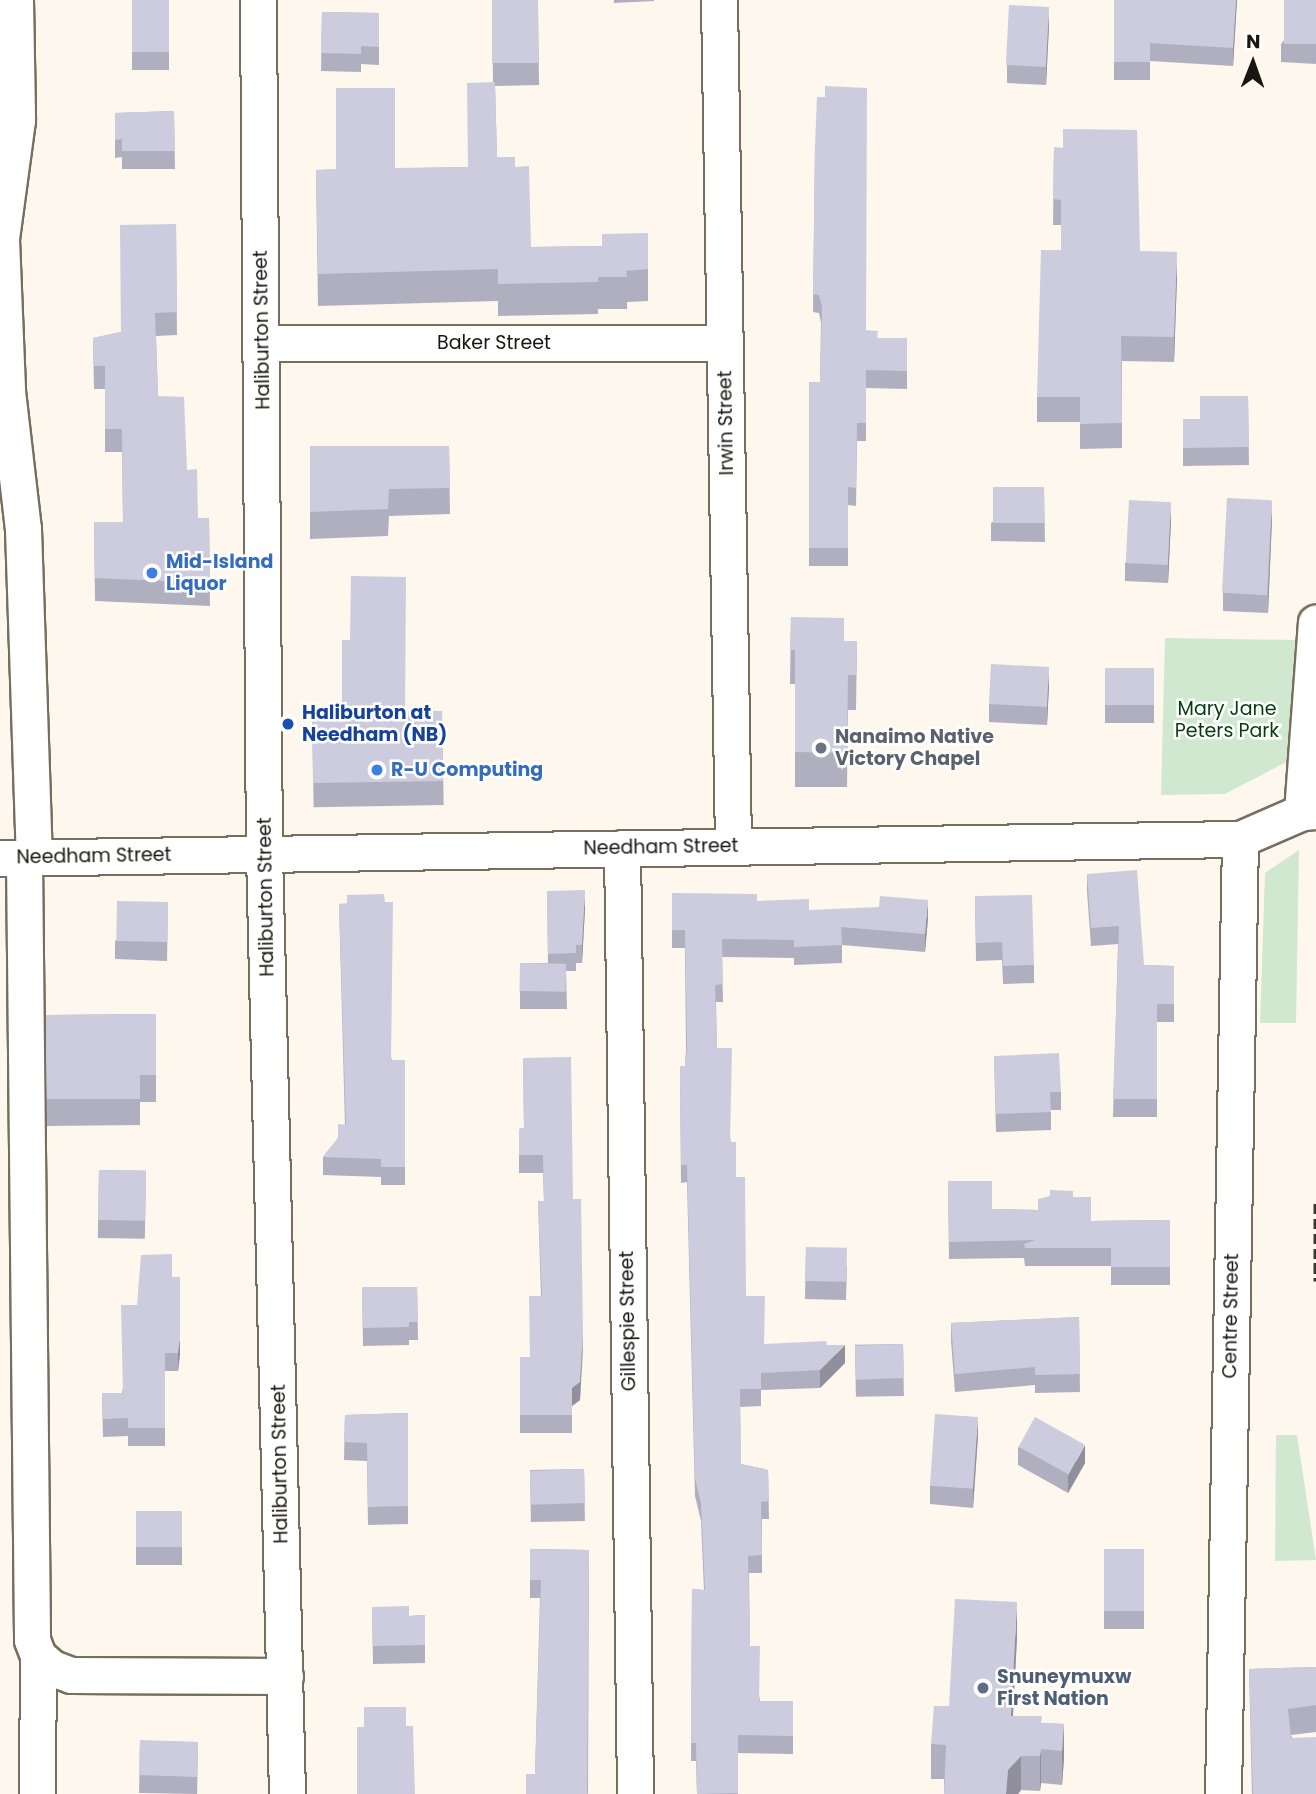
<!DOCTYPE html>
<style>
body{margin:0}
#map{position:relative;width:1316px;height:1794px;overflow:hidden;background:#fdf7ed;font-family:Poppins,sans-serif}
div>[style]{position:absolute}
.green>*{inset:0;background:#d1e8d0}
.roads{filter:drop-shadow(2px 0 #786e5f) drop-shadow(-2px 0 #786e5f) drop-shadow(0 2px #786e5f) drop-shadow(0 -2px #786e5f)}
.minor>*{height:35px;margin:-17.5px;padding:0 17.5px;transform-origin:17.5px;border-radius:17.5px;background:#fff}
.rail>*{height:5px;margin-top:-2.5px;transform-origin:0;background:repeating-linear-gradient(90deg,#3b3731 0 10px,transparent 0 15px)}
.wall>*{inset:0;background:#b0afbf;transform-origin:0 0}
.shaded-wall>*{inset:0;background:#908f9b}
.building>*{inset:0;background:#cdccde;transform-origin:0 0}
.dots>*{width:19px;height:19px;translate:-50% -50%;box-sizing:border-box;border:4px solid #fff;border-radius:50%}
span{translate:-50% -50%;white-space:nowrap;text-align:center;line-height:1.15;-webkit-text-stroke:5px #fff;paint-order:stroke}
.street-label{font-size:19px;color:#191510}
.shop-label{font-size:19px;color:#366cbe;font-weight:700}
.left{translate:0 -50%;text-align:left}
.park-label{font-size:19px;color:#043d0c}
.transit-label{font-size:19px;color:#164399;font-weight:700}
.worship-label{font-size:19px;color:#5b616d;font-weight:700}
.service-label{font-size:19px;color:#4e5e75;font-weight:700}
.north{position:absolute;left:1218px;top:28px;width:70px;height:70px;-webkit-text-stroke:5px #fff;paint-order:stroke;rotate:1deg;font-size:19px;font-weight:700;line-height:28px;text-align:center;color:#191510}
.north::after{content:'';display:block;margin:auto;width:24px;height:32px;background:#191510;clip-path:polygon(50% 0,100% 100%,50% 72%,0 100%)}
</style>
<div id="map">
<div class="green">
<i style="clip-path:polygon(1165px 638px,1295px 640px,1290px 760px,1225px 794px,1161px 795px)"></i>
<i style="clip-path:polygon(1299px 850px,1296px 1023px,1260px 1023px,1265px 873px)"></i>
<i style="clip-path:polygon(1276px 1435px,1297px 1435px,1316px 1560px,1275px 1561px)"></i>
</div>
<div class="roads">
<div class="minor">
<i style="left:15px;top:0;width:120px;rotate:89deg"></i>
<i style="left:17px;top:120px;width:120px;rotate:97.7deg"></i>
<i style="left:1px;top:239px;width:152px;rotate:87.7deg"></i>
<i style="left:7px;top:391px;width:139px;rotate:83.4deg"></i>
<i style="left:23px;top:529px;width:328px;rotate:88.1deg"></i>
<i style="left:258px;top:0;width:853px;rotate:89.6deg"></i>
<i style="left:264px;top:853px;width:941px;rotate:88.6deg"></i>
<i style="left:719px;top:0;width:846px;rotate:89.05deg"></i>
<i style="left:263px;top:343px;width:462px"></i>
<i style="left:1302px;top:812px;width:190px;rotate:-85.8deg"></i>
<i style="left:622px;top:848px;width:946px;rotate:89.21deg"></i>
<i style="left:0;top:858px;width:1240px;rotate:-0.88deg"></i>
<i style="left:1240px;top:839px;width:68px;rotate:-23.5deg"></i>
<i style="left:1302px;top:812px;width:14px;rotate:-4deg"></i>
<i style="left:24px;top:858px;width:782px;rotate:89.41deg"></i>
<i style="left:32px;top:1640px;width:17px;rotate:69deg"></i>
<i style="left:38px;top:1656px;width:18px;rotate:41deg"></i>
<i style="left:52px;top:1668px;width:20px;rotate:20deg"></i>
<i style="left:71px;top:1675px;width:214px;rotate:0.3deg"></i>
<i style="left:37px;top:1794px;width:138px;rotate:-89.6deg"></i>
<i style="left:1223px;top:1794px;width:955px;rotate:-88.98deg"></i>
</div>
</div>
<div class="rail">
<i style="left:1316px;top:1203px;width:78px;rotate:90deg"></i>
</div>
<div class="wall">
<i style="left:132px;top:0;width:37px;height:70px"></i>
<i style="clip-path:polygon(492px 0,538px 0,539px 85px,495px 86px,497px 157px,515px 167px,531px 247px,602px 246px,648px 233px,648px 301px,627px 302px,627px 309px,598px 309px,598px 314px,498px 316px,498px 301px,318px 306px,316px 170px,468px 167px,493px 82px)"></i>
<i style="clip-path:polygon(614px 0,654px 0,654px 1px,614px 3px)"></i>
<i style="clip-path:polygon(1114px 0,1237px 0,1233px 66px,1150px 61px,1150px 80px,1114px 80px)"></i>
<i style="clip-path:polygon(1316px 0,1316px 64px,1281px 62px,1281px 44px)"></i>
<i style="clip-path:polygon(322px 12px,379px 13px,379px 65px,361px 64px,361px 72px,321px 71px)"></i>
<i style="clip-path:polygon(1049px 25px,1046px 85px,1007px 83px,1007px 65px)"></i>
<i style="clip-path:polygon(174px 111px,175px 169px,122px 169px,122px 157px,115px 158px,115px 113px)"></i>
<i style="clip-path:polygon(815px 146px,866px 330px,877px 338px,907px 338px,907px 389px,866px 388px,866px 441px,857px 441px,856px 506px,848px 505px,848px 566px,809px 566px,809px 382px,820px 382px,821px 323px,819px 313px,813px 312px)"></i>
<i style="clip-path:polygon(1054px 147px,1140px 251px,1177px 277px,1174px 362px,1122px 361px,1122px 448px,1080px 449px,1080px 422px,1037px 422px,1037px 397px,1061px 250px,1061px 225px,1053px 225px)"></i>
<i style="clip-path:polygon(176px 224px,177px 335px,156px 336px,158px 396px,187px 470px,198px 518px,209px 518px,210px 606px,95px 601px,94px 522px,123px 522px,122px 452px,105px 452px,105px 389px,94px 389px,93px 338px,121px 332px)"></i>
<i style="clip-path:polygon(1248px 396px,1249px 465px,1183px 466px,1183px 419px,1200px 419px)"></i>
<i style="clip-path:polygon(310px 446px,449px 446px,450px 514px,389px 516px,388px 536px,310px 539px)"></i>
<i style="clip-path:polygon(1044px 487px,1045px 542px,991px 541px,991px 523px)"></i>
<i style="clip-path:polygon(1272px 518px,1268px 613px,1223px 611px,1223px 593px)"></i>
<i style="clip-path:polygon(1171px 520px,1168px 583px,1125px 581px,1125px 563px)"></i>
<i style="clip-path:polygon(791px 617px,844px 641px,857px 641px,856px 710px,848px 710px,847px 787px,795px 787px,795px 684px,790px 684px)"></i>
<i style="left:1154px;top:668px;width:55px;height:49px;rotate:90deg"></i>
<i style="clip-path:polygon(1049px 685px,1047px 725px,989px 722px,989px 704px)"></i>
<i style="left:442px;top:711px;width:94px;height:130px;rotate:89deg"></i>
<i style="clip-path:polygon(1087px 874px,1144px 965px,1174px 966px,1174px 1022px,1157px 1022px,1157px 1117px,1113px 1117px,1118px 944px,1091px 946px,1087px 892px)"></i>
<i style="clip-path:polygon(547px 891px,585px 908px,582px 963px,576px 963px,576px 971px,566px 971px,567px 1009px,520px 1009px,520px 963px,548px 963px)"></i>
<i style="clip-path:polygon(672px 893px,757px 901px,809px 910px,928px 918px,925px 952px,842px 945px,842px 963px,794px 965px,794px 958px,722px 957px,723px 1002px,716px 1002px,717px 1048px,736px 1177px,746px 1296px,764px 1344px,827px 1345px,845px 1363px,820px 1388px,761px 1390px,761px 1406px,740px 1407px,741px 1464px,768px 1470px,769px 1519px,762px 1519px,762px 1573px,749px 1573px,750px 1646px,760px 1701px,793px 1719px,793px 1754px,738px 1753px,738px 1794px,697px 1794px,696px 1761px,691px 1761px,692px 1589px,704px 1590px,701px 1521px,695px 1496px,687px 1182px,681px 1183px,680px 1066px,685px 1066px,686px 1050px,685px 948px,672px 948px)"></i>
<i style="clip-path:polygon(975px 896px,1034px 965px,1034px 983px,1003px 984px,1002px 960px,976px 961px)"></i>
<i style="clip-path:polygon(168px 902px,167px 961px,115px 959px,115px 941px)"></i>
<i style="clip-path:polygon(339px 904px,392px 1060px,405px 1060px,405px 1185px,381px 1185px,381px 1177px,323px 1175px,323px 1157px,338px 1138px,345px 1125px)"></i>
<i style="clip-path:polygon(156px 1014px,156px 1102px,140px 1102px,140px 1125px,47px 1126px,46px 1015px)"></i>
<i style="clip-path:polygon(994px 1056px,1061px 1092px,1061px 1110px,1051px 1110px,1051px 1130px,996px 1132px)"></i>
<i style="clip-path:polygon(523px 1058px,573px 1199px,583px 1352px,580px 1400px,572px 1406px,572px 1433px,520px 1433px,520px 1357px,530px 1357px,541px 1296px,538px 1201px,544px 1201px,543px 1173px,519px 1173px,519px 1129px,524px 1128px)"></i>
<i style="left:99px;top:1170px;width:47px;height:68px;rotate:1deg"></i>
<i style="clip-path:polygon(948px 1181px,992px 1209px,1038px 1210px,1073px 1197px,1091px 1221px,1170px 1220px,1170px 1285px,1111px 1285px,1111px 1266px,1025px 1266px,1024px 1258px,949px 1259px)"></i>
<i style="clip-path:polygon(806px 1247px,847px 1266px,846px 1300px,805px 1299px)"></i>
<i style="clip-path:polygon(172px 1277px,180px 1354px,178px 1371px,165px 1371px,165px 1446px,128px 1446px,128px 1436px,103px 1437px,102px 1393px,122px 1393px,137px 1305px)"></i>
<i style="clip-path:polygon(362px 1287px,417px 1287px,418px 1340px,409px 1340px,409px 1345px,363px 1346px)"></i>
<i style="clip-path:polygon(1079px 1317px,1080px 1392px,1035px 1393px,1035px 1385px,955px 1392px,951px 1341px,951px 1323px)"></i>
<i style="left:903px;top:1344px;width:52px;height:48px;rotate:89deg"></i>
<i style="clip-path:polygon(408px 1413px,408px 1524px,368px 1525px,367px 1461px,344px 1460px,345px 1415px)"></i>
<i style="clip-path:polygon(978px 1435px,973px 1508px,930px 1504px,930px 1486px)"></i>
<i style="clip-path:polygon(1018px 1447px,1085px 1463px,1068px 1493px,1018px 1465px)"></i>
<i style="left:584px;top:1469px;width:52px;height:54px;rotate:89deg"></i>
<i style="left:136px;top:1511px;width:46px;height:54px"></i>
<i style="clip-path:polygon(530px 1549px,589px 1550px,588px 1794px,535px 1774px,540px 1598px,530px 1598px)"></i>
<i style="left:1104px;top:1549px;width:40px;height:80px"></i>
<i style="clip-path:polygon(372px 1607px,409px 1616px,425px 1615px,425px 1663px,373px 1664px)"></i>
<i style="clip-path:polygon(1017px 1637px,1013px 1716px,1042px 1723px,1064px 1724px,1064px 1758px,1062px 1785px,1041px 1783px,1040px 1791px,1021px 1790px,1018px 1794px,944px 1794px,944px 1779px,931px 1779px,931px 1744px,949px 1706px)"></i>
<i style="clip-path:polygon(1316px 1667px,1316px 1732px,1291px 1735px,1316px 1794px,1252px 1794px,1249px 1669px)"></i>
<i style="left:198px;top:1742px;width:52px;height:58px;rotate:91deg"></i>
</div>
<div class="shaded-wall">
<i style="clip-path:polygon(1236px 0,1237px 0,1233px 66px,1233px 48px)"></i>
<i style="clip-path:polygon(1049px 7px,1049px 25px,1046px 85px,1046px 67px)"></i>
<i style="clip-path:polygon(1177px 252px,1177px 277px,1174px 362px,1174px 337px)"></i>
<i style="clip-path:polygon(1272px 500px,1272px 518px,1268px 613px,1268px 595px)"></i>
<i style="clip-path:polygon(1171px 502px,1171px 520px,1168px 583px,1168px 565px)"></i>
<i style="clip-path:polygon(1049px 667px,1049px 685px,1047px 725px,1047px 707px)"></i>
<i style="clip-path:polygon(585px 890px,585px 908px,582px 963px,582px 945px)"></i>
<i style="clip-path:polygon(928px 900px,928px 918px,925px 952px,925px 934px)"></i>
<i style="clip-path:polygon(583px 1334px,580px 1400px,572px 1406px,572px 1388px)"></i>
<i style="clip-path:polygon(180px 1336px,180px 1354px,178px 1371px,178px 1353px)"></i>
<i style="clip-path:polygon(845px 1345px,845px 1363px,820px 1388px,820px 1370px)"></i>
<i style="clip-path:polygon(978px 1417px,978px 1435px,973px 1508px,973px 1490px)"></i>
<i style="clip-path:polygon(1085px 1445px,1085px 1463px,1068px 1493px,1068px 1476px)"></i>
<i style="clip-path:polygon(1017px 1602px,1017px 1637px,1011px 1750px,1011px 1716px)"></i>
<i style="clip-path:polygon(1064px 1724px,1064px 1758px,1062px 1785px,1062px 1751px)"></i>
<i style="clip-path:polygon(1041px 1749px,1041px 1783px,1040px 1791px,1040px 1756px)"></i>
<i style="clip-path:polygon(1021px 1756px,1021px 1790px,1018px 1794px,1006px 1794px,1008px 1770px)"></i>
</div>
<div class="building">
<i style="left:132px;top:0;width:37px;height:52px"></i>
<i style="left:492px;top:0;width:46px;height:63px"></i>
<i style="clip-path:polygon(1114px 0,1236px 0,1233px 48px,1150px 43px,1150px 62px,1114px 62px)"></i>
<i style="left:1284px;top:0;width:32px;height:44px"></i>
<i style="left:1009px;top:5px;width:40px;height:60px;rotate:3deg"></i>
<i style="clip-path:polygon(322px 12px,379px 13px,379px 47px,361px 46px,361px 54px,321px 53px)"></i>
<i style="clip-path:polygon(495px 82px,497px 157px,515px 157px,515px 167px,529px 166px,531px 247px,602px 246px,602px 234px,648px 233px,648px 269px,626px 271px,627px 277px,598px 277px,598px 282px,498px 284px,498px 269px,318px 274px,316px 170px,336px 169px,336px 88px,395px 88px,395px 168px,468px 167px,467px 83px)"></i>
<i style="clip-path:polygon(825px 86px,867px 88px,866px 330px,878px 331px,877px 338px,907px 338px,907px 371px,866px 370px,866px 423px,857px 423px,856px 488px,848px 487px,848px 548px,809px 548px,809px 382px,820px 382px,822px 307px,819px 295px,813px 294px,815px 146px,817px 97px,825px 97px)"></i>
<i style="clip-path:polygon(174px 111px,175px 151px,122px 151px,122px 139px,115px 140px,115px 113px)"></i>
<i style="clip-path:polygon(1063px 129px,1137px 130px,1140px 251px,1177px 252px,1174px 337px,1121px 336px,1122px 423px,1080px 424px,1080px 397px,1037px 397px,1041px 250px,1061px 250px,1061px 200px,1053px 199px,1054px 147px,1063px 148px)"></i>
<i style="clip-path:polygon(176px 224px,177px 312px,155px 313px,158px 396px,184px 397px,187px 470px,197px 469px,198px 518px,209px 518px,210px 583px,95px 578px,94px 522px,123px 522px,122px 429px,105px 429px,105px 366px,94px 366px,93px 338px,121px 332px,120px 225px)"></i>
<i style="clip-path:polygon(1200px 396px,1248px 396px,1249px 447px,1183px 448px,1183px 419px,1200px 419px)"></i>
<i style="clip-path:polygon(310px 446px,449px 446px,450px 488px,389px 489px,388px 509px,310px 512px)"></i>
<i style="left:993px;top:487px;width:51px;height:36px"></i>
<i style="left:1227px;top:498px;width:45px;height:95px;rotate:3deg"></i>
<i style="left:1129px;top:500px;width:42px;height:63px;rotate:3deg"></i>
<i style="clip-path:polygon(351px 576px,406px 577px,405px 712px,442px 711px,443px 781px,313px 783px,312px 712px,342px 712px,342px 640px,350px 640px)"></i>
<i style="clip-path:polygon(791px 617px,844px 618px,844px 641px,857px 641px,856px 675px,848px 675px,847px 753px,795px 752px,795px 650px,790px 650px)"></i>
<i style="left:991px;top:664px;width:58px;height:40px;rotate:3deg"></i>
<i style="left:1154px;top:668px;width:37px;height:49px;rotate:90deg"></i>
<i style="clip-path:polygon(1137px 870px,1144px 965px,1174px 966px,1174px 1004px,1157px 1004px,1157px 1099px,1113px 1099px,1119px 926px,1091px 928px,1087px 874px)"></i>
<i style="clip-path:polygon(585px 890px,582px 945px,576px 945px,576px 953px,548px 954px,547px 891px)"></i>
<i style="clip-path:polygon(672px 893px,757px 894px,757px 901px,809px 899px,809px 910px,879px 907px,880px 896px,928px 900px,925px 934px,841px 927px,842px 945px,794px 947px,794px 940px,722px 939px,723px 984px,715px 985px,717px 1048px,732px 1048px,730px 1142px,736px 1142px,736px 1177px,745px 1177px,746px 1296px,765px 1296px,764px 1344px,826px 1341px,827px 1345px,845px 1345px,820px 1370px,761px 1373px,761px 1389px,740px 1389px,741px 1464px,768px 1470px,769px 1501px,761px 1502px,762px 1555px,748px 1556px,750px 1646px,760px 1646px,759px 1701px,793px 1701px,793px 1736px,738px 1735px,738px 1793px,697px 1794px,696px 1743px,691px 1743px,692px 1589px,705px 1590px,701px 1503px,695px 1478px,687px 1165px,681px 1165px,680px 1066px,685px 1066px,687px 1048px,685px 930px,672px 930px)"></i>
<i style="clip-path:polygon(384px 894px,385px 902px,393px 902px,391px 1060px,405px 1060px,405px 1167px,381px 1167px,381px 1159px,323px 1157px,338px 1138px,338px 1124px,346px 1125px,339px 904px,347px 903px,347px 895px)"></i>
<i style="clip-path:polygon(1032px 895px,1034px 965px,1003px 966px,1002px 942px,976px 943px,975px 896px)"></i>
<i style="left:117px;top:901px;width:51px;height:40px;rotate:1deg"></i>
<i style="left:520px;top:963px;width:46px;height:28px;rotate:1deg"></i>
<i style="clip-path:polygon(156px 1014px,156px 1075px,140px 1075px,140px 1099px,47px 1099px,46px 1015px)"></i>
<i style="clip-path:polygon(1059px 1053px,1061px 1092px,1050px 1092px,1051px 1112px,996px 1114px,994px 1056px)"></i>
<i style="clip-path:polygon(571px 1057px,573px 1199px,581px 1199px,583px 1334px,580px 1382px,572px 1388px,572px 1415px,520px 1415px,520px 1357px,530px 1357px,529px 1296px,542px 1296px,538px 1201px,544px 1201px,543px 1155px,519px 1155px,519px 1129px,524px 1128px,523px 1058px)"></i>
<i style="left:99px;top:1170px;width:47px;height:50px;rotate:1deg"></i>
<i style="clip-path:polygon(948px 1181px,992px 1181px,992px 1209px,1038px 1210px,1038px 1199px,1050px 1196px,1050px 1190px,1073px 1191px,1073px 1197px,1091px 1197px,1091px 1221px,1170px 1220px,1170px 1267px,1111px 1267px,1111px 1248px,1025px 1248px,1024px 1244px,1035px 1240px,949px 1242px)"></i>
<i style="left:806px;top:1247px;width:41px;height:34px;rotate:1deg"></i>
<i style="clip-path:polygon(172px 1254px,172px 1277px,180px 1277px,180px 1336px,178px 1353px,165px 1353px,165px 1428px,128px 1428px,128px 1418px,103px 1419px,102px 1393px,123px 1393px,121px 1305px,137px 1305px,141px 1255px)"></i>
<i style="clip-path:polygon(362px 1287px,417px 1287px,418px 1322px,409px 1322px,409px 1327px,363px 1328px)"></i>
<i style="clip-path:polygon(1079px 1317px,1080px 1374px,1035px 1375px,1035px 1367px,955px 1374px,951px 1323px)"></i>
<i style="left:903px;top:1344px;width:34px;height:48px;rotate:88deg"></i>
<i style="clip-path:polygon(408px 1413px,408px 1506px,368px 1507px,367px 1443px,344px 1442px,345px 1415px)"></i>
<i style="left:935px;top:1414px;width:43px;height:72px;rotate:4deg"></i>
<i style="left:1035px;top:1417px;width:57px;height:34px;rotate:29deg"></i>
<i style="left:584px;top:1469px;width:34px;height:54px;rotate:88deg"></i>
<i style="left:136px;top:1511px;width:46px;height:36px"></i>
<i style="clip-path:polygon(530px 1549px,589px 1550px,587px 1794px,526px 1794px,526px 1774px,535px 1774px,541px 1580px,530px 1580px)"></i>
<i style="left:1104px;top:1549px;width:40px;height:62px"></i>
<i style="clip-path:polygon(955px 1599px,1017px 1602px,1011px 1716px,1042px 1716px,1041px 1723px,1064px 1724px,1062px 1751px,1041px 1749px,1040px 1756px,1021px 1756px,1008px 1770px,1006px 1794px,944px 1794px,946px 1745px,931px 1744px,934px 1706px,949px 1706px)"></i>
<i style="clip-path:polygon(409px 1606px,409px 1616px,425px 1615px,425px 1645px,373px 1646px,372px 1607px)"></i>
<i style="clip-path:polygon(1316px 1667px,1316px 1705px,1288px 1709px,1291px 1738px,1316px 1737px,1316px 1794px,1253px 1794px,1249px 1669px)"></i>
<i style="clip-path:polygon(364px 1707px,406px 1707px,406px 1726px,413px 1726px,415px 1794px,357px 1794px,357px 1727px,364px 1727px)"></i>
<i style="left:198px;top:1742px;width:35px;height:58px;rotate:92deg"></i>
</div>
<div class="dots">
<i style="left:152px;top:573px;background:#3f7fe0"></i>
<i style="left:288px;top:724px;background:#1a4fb4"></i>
<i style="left:821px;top:748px;background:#6b7280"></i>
<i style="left:377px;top:770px;background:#3f7fe0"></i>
<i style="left:983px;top:1688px;background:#5c6f8a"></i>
</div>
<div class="street-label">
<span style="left:262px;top:330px;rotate:-91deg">Haliburton Street</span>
<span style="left:494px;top:343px">Baker Street</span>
<span style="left:726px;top:423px;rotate:-91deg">Irwin Street</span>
<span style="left:661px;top:847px;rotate:-1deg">Needham Street</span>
<span style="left:94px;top:856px;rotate:-1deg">Needham Street</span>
<span style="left:266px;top:897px;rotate:-91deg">Haliburton Street</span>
<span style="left:1231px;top:1316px;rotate:-89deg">Centre Street</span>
<span style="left:628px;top:1321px;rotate:-91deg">Gillespie Street</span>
<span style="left:280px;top:1464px;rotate:-91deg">Haliburton Street</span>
</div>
<div class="shop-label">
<span class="left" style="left:166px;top:573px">Mid-Island<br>Liquor</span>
<span class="left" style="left:391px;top:770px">R-U Computing</span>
</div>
<div class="park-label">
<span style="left:1227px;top:720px">Mary Jane<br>Peters Park</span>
</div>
<div class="transit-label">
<span class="left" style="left:302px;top:724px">Haliburton at<br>Needham (NB)</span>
</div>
<div class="worship-label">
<span class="left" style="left:835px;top:748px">Nanaimo Native<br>Victory Chapel</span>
</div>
<div class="service-label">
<span class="left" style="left:997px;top:1688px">Snuneymuxw<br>First Nation</span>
</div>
<div class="north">N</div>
</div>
